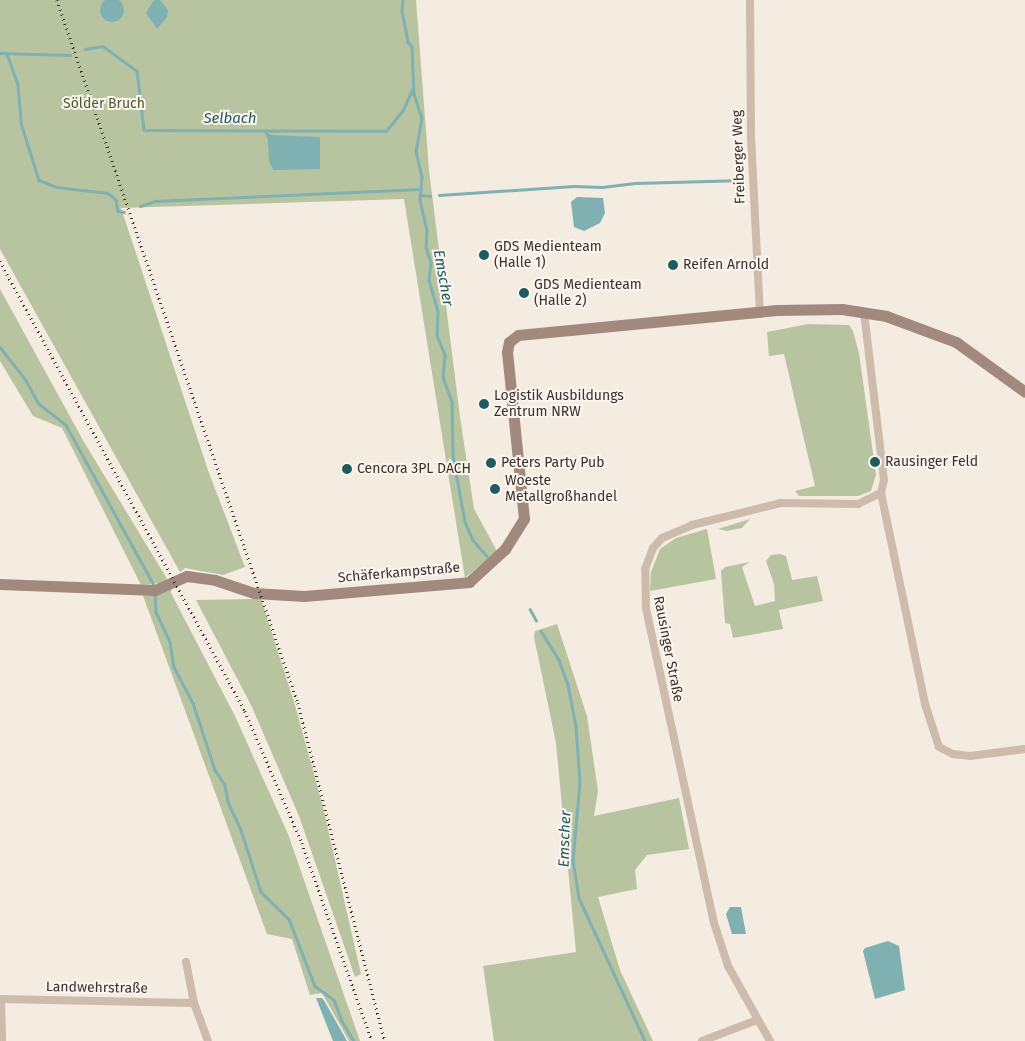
<!DOCTYPE html>
<meta charset="utf-8">
<style>
body{margin:0}
#map{position:relative;width:1025px;height:1041px;overflow:hidden;background:#f4ebe1;font-family:"Fira Sans",sans-serif}
div>[style]{position:absolute}
.green>*{inset:0;background:#b8c4a0}
.water>*{inset:0;background:#7fb0b2}
.round{border-radius:50%}
.stream>*{height:2.5px;margin:-1.25px;padding:0 1.25px;transform-origin:1.25px;border-radius:1.25px;background:#7fb0b2}
.street>*{height:8px;margin:-4px;padding:0 4px;transform-origin:4px;border-radius:4px;background:#cdbbac}
.secondary>*{height:11px;margin:-5.5px;padding:0 5.5px;transform-origin:5.5px;border-radius:5.5px;background:#a18a7d}
.rail>*{height:2.5px;margin-top:-1.25px;transform-origin:0;background:repeating-linear-gradient(90deg,#3b302b 0 1px,transparent 0 5px)}
.dots>*{width:14px;height:14px;translate:-50% -50%;box-sizing:border-box;border:2px solid #fbf5ee;border-radius:50%}
span{translate:-50% -50%;white-space:nowrap;text-align:center;line-height:1.15;-webkit-text-stroke:4px #fbf5ee;paint-order:stroke}
.park-label{font-size:14px;color:#4a5a2e}
.street-label{font-size:14px;color:#3b302b}
.poi-label{font-size:14px;color:#3b302b}
.left{translate:0 -50%;text-align:left}
.water-label{font-size:15px;color:#1f5a5e;font-style:italic}
</style>
<div id="map">
<div class="green">
<i style="clip-path:polygon(0 0,416px 0,429px 170px,460px 417px,474px 509px,497px 551px,465px 578px,404px 199px,121px 208px,209px 473px,245px 567px,223px 575px,185px 568px,180px 572px,0 249px)"></i>
<i style="clip-path:polygon(0 289px,84px 442px,169px 582px,141px 585px,62px 428px,33px 416px,0 361px)"></i>
<i style="clip-path:polygon(808px 324px,849px 325px,853px 331px,859px 353px,876px 475px,871px 491px,858px 496px,799px 496px,795px 491px,815px 486px,784px 354px,769px 356px,767px 332px)"></i>
<i style="clip-path:polygon(750px 519px,742px 528px,727px 531px,718px 529px)"></i>
<i style="clip-path:polygon(707px 529px,716px 579px,650px 591px,651px 572px,660px 549px,676px 538px)"></i>
<i style="clip-path:polygon(780px 554px,786px 556px,792px 580px,817px 576px,823px 601px,779px 610px,783px 629px,733px 638px,730px 624px,725px 623px,721px 571px,725px 567px,750px 562px,742px 567px,755px 606px,775px 601px,774px 584px,766px 561px,771px 555px)"></i>
<i style="clip-path:polygon(171px 586px,171px 593px,235px 716px,288px 834px,360px 1041px,349px 1041px,322px 993px,310px 995px,292px 939px,267px 934px,142px 593px)"></i>
<i style="clip-path:polygon(261px 599px,295px 705px,323px 807px,361px 974px,355px 977px,299px 816px,252px 707px,196px 600px)"></i>
<i style="clip-path:polygon(557px 624px,587px 716px,598px 791px,594px 816px,679px 798px,689px 849px,647px 855px,635px 870px,637px 889px,598px 897px,620px 970px,653px 1041px,494px 1041px,483px 966px,576px 952px,556px 743px,534px 637px,535px 631px)"></i>
</div>
<div class="water">
<i class="round" style="left:100px;top:-2px;width:24px;height:24px"></i>
<i style="clip-path:polygon(154px 0,160px 0,168px 10px,167px 17px,157px 29px,146px 13px)"></i>
<i style="clip-path:polygon(264px 131px,271px 135px,320px 137px,320px 169px,273px 170px,269px 161px,268px 140px)"></i>
<i style="clip-path:polygon(577px 197px,603px 198px,605px 213px,600px 223px,584px 231px,574px 227px,571px 202px)"></i>
<i style="clip-path:polygon(730px 907px,741px 907px,746px 934px,732px 934px,726px 914px)"></i>
<i style="clip-path:polygon(888px 941px,899px 946px,905px 990px,875px 999px,863px 951px,865px 948px)"></i>
<i style="clip-path:polygon(316px 998px,322px 998px,325px 1002px,347px 1041px,333px 1041px)"></i>
</div>
<div class="stream">
<i style="left:403px;top:0;width:11px;rotate:95deg"></i>
<i style="left:402px;top:11px;width:32px;rotate:79deg"></i>
<i style="left:408px;top:42px;width:6px;rotate:51deg"></i>
<i style="left:412px;top:47px;width:47px;rotate:87.6deg"></i>
<i style="left:414px;top:94px;width:25px;rotate:72deg"></i>
<i style="left:422px;top:118px;width:34px;rotate:100deg"></i>
<i style="left:416px;top:151px;width:27px;rotate:77deg"></i>
<i style="left:422px;top:177px;width:23px;rotate:95deg"></i>
<i style="left:420px;top:200px;width:31px;rotate:77deg"></i>
<i style="left:427px;top:230px;width:17px;rotate:93deg"></i>
<i style="left:426px;top:247px;width:16px;rotate:72deg"></i>
<i style="left:431px;top:262px;width:18px;rotate:96deg"></i>
<i style="left:429px;top:280px;width:33px;rotate:74deg"></i>
<i style="left:438px;top:312px;width:23px;rotate:92deg"></i>
<i style="left:437px;top:335px;width:22px;rotate:68deg"></i>
<i style="left:445px;top:355px;width:22px;rotate:95deg"></i>
<i style="left:443px;top:377px;width:27px;rotate:70deg"></i>
<i style="left:452px;top:402px;width:54px;rotate:88.9deg"></i>
<i style="left:453px;top:456px;width:67px;rotate:79.7deg"></i>
<i style="left:465px;top:522px;width:20px;rotate:66deg"></i>
<i style="left:473px;top:540px;width:21px;rotate:49deg"></i>
<i style="left:85px;top:49px;width:18px;rotate:-9deg"></i>
<i style="left:103px;top:46px;width:42px;rotate:36.3deg"></i>
<i style="left:137px;top:71px;width:59px;rotate:83.2deg"></i>
<i style="left:144px;top:130px;width:242px;rotate:0.2deg"></i>
<i style="left:386px;top:131px;width:27px;rotate:-51deg"></i>
<i style="left:403px;top:110px;width:24px;rotate:-66deg"></i>
<i style="left:0;top:53px;width:70px;rotate:1.6deg"></i>
<i style="left:7px;top:54px;width:33px;rotate:70deg"></i>
<i style="left:18px;top:85px;width:38px;rotate:85deg"></i>
<i style="left:21px;top:123px;width:60px;rotate:72.5deg"></i>
<i style="left:39px;top:180px;width:18px;rotate:22deg"></i>
<i style="left:56px;top:187px;width:52px;rotate:6.6deg"></i>
<i style="left:108px;top:193px;width:11px;rotate:41deg"></i>
<i style="left:116px;top:200px;width:11px;rotate:80deg"></i>
<i style="left:118px;top:211px;width:6px;rotate:9deg"></i>
<i style="left:420px;top:195px;width:10px;rotate:6deg"></i>
<i style="left:439px;top:195px;width:135px;rotate:-3.8deg"></i>
<i style="left:574px;top:186px;width:28px;rotate:2deg"></i>
<i style="left:602px;top:187px;width:33px;rotate:-7deg"></i>
<i style="left:635px;top:183px;width:109px;rotate:-1.6deg"></i>
<i style="left:140px;top:206px;width:16px;rotate:-18deg"></i>
<i style="left:155px;top:201px;width:266px;rotate:-2.6deg"></i>
<i style="left:0;top:347px;width:42px;rotate:51.8deg"></i>
<i style="left:26px;top:380px;width:26px;rotate:62deg"></i>
<i style="left:38px;top:403px;width:36px;rotate:38deg"></i>
<i style="left:66px;top:425px;width:183px;rotate:61.2deg"></i>
<i style="left:155px;top:594px;width:18px;rotate:87deg"></i>
<i style="left:156px;top:612px;width:33px;rotate:65deg"></i>
<i style="left:170px;top:642px;width:25px;rotate:81deg"></i>
<i style="left:174px;top:667px;width:41px;rotate:62.2deg"></i>
<i style="left:193px;top:703px;width:71px;rotate:71.8deg"></i>
<i style="left:215px;top:770px;width:18px;rotate:56deg"></i>
<i style="left:225px;top:785px;width:17px;rotate:80deg"></i>
<i style="left:228px;top:802px;width:31px;rotate:65deg"></i>
<i style="left:241px;top:830px;width:65px;rotate:72.1deg"></i>
<i style="left:261px;top:892px;width:39px;rotate:44deg"></i>
<i style="left:289px;top:919px;width:72px;rotate:68.8deg"></i>
<i style="left:315px;top:986px;width:24px;rotate:36deg"></i>
<i style="left:334px;top:1000px;width:22px;rotate:69deg"></i>
<i style="left:342px;top:1021px;width:23px;rotate:59deg"></i>
<i style="left:530px;top:609px;width:13px;rotate:61deg"></i>
<i style="left:541px;top:631px;width:34px;rotate:58deg"></i>
<i style="left:559px;top:660px;width:27px;rotate:70deg"></i>
<i style="left:568px;top:685px;width:42px;rotate:79deg"></i>
<i style="left:576px;top:726px;width:56px;rotate:85.9deg"></i>
<i style="left:580px;top:782px;width:78px;rotate:95.1deg"></i>
<i style="left:573px;top:860px;width:38px;rotate:81deg"></i>
<i style="left:579px;top:898px;width:157px;rotate:65.2deg"></i>
</div>
<div class="street">
<i style="left:750px;top:0;width:137px;rotate:89.6deg"></i>
<i style="left:751px;top:137px;width:175px;rotate:87.1deg"></i>
<i style="left:881px;top:493px;width:216px;rotate:78.2deg"></i>
<i style="left:925px;top:704px;width:45px;rotate:72deg"></i>
<i style="left:939px;top:747px;width:16px;rotate:27deg"></i>
<i style="left:953px;top:754px;width:17px;rotate:7deg"></i>
<i style="left:970px;top:756px;width:55px;rotate:-7.3deg"></i>
<i style="left:186px;top:962px;width:42px;rotate:79deg"></i>
<i style="left:194px;top:1003px;width:40px;rotate:69.8deg"></i>
<i style="left:0;top:999px;width:194px;rotate:1.2deg"></i>
<i style="left:1px;top:999px;width:42px;rotate:88.6deg"></i>
<i style="left:702px;top:1041px;width:59px;rotate:-20.9deg"></i>
<i style="left:770px;top:1041px;width:86px;rotate:-119.2deg"></i>
<i style="left:728px;top:966px;width:45px;rotate:-108deg"></i>
<i style="left:714px;top:923px;width:322px;rotate:-102.2deg"></i>
<i style="left:646px;top:608px;width:39px;rotate:-91deg"></i>
<i style="left:645px;top:569px;width:22px;rotate:-69deg"></i>
<i style="left:653px;top:548px;width:13px;rotate:-48deg"></i>
<i style="left:662px;top:538px;width:33px;rotate:-23deg"></i>
<i style="left:692px;top:525px;width:92px;rotate:-13.9deg"></i>
<i style="left:781px;top:503px;width:77px;rotate:0.7deg"></i>
<i style="left:858px;top:504px;width:25px;rotate:-26deg"></i>
<i style="left:881px;top:493px;width:13px;rotate:-77deg"></i>
<i style="left:884px;top:480px;width:169px;rotate:-96.8deg"></i>
</div>
<div class="secondary">
<i style="left:0;top:584px;width:155px;rotate:2.2deg"></i>
<i style="left:155px;top:590px;width:35px;rotate:-24deg"></i>
<i style="left:187px;top:576px;width:28px;rotate:8deg"></i>
<i style="left:215px;top:580px;width:41px;rotate:18.4deg"></i>
<i style="left:254px;top:593px;width:50px;rotate:3.4deg"></i>
<i style="left:304px;top:596px;width:166px;rotate:-4.8deg"></i>
<i style="left:469px;top:582px;width:49px;rotate:-42.5deg"></i>
<i style="left:505px;top:549px;width:36px;rotate:-58deg"></i>
<i style="left:524px;top:519px;width:168px;rotate:-95.8deg"></i>
<i style="left:507px;top:352px;width:10px;rotate:-79deg"></i>
<i style="left:509px;top:342px;width:11px;rotate:-38deg"></i>
<i style="left:518px;top:335px;width:260px;rotate:-5.5deg"></i>
<i style="left:777px;top:310px;width:65px;rotate:-0.9deg"></i>
<i style="left:842px;top:309px;width:45px;rotate:9deg"></i>
<i style="left:886px;top:316px;width:75px;rotate:20.4deg"></i>
<i style="left:956px;top:342px;width:85px;rotate:35.9deg"></i>
</div>
<div class="rail">
<i style="left:57px;top:0;width:743px;rotate:71.08deg"></i>
<i style="left:298px;top:703px;width:349px;rotate:75.6deg"></i>
<i style="left:0;top:261px;width:512px;rotate:61.43deg"></i>
<i style="left:245px;top:711px;width:144px;rotate:66.6deg"></i>
<i style="left:302px;top:843px;width:210px;rotate:70.5deg"></i>
</div>
<div class="dots">
<i style="left:484px;top:255px;background:#1f5a5e"></i>
<i style="left:673px;top:265px;background:#1f5a5e"></i>
<i style="left:524px;top:293px;background:#1f5a5e"></i>
<i style="left:484px;top:404px;background:#1f5a5e"></i>
<i style="left:875px;top:462px;background:#1f5a5e"></i>
<i style="left:491px;top:463px;background:#1f5a5e"></i>
<i style="left:347px;top:469px;background:#1f5a5e"></i>
<i style="left:495px;top:489px;background:#1f5a5e"></i>
</div>
<div class="park-label">
<span style="left:104px;top:104px">Sölder Bruch</span>
</div>
<div class="street-label">
<span style="left:739px;top:157px;rotate:-92deg">Freiberger Weg</span>
<span style="left:399px;top:573px;rotate:-5deg">Schäferkampstraße</span>
<span style="left:668px;top:649px;rotate:79deg">Rausinger Straße</span>
<span style="left:97px;top:988px;rotate:1deg">Landwehrstraße</span>
</div>
<div class="poi-label">
<span class="left" style="left:494px;top:255px">GDS Medienteam<br>(Halle 1)</span>
<span class="left" style="left:683px;top:265px">Reifen Arnold</span>
<span class="left" style="left:534px;top:293px">GDS Medienteam<br>(Halle 2)</span>
<span class="left" style="left:494px;top:404px">Logistik Ausbildungs<br>Zentrum NRW</span>
<span class="left" style="left:885px;top:462px">Rausinger Feld</span>
<span class="left" style="left:501px;top:463px">Peters Party Pub</span>
<span class="left" style="left:357px;top:469px">Cencora 3PL DACH</span>
<span class="left" style="left:505px;top:489px">Woeste<br>Metallgroßhandel</span>
</div>
<div class="water-label">
<span style="left:230px;top:119px">Selbach</span>
<span style="left:443px;top:278px;rotate:80deg">Emscher</span>
<span style="left:565px;top:839px;rotate:-88deg">Emscher</span>
</div>
</div>
